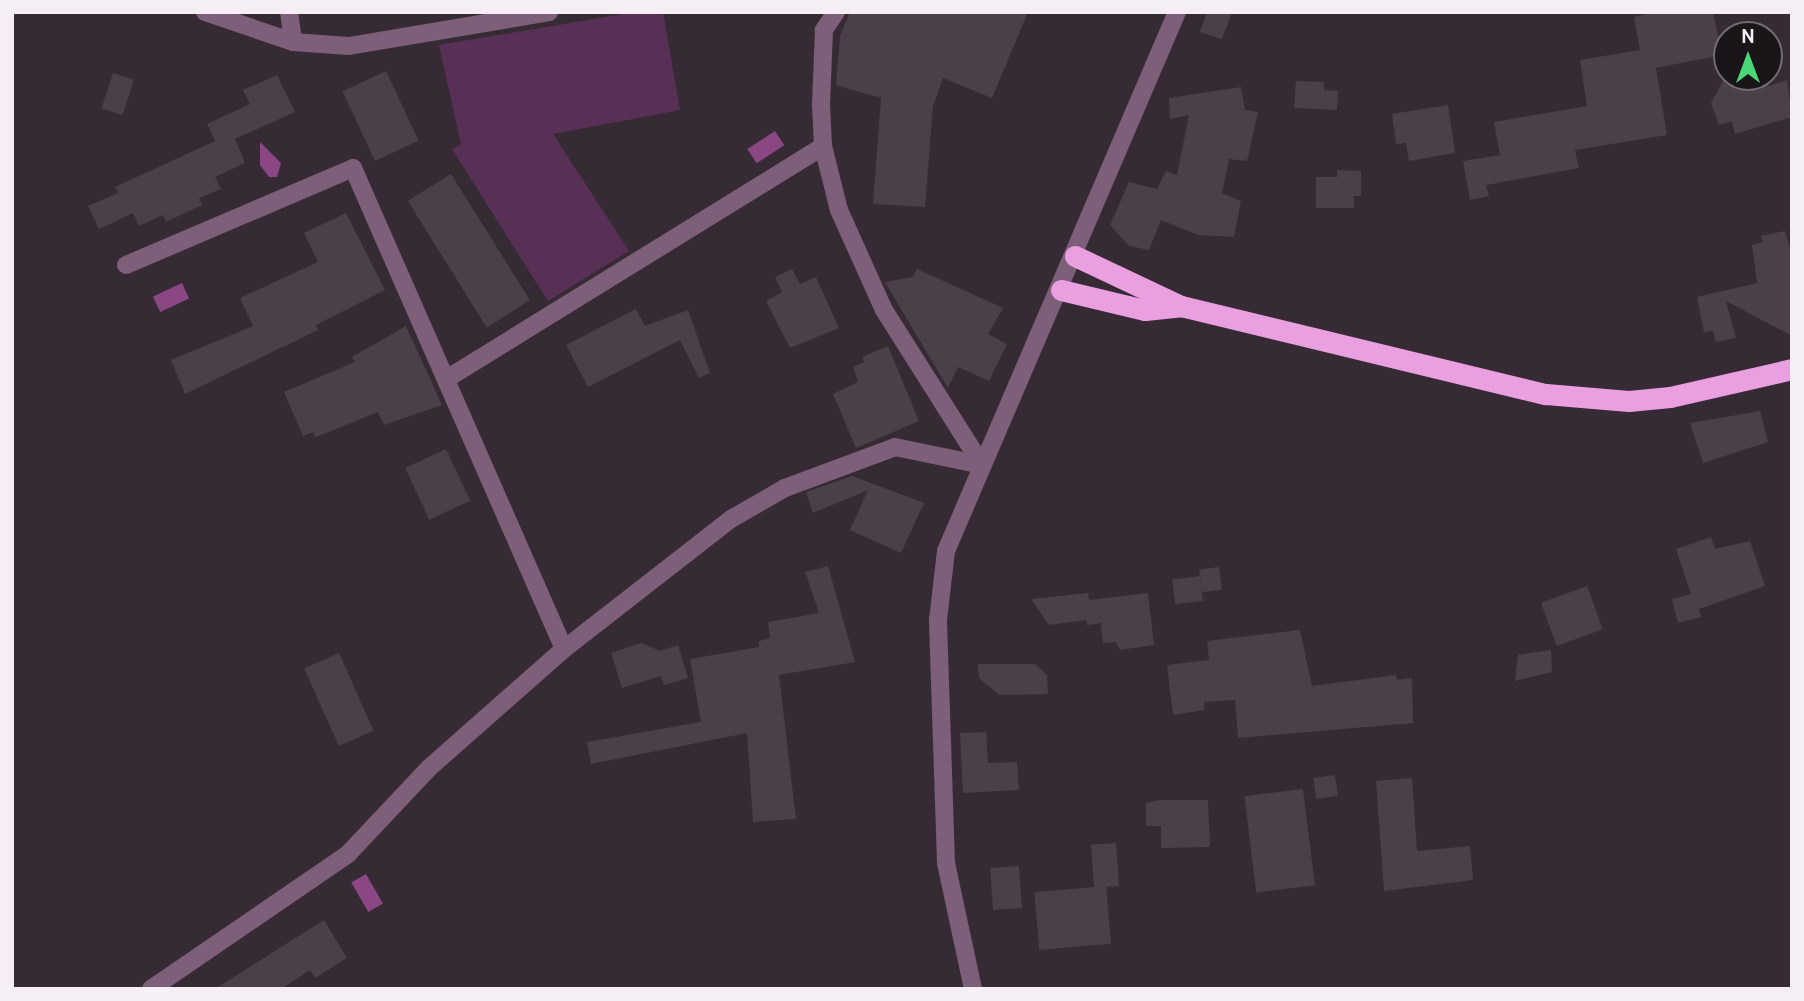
<!DOCTYPE html>
<style>
body{margin:0}
#map{position:relative;width:1804px;height:1001px;overflow:hidden;background:#362b34;font-family:Cabin,sans-serif}
div>[style]{position:absolute}
.green>*{inset:0;background:#593055}
.water>*{inset:0;background:#8a4784;transform-origin:0 0}
.building>*{inset:0;background:#4b3f49;transform-origin:0 0}
.minor>*{height:18px;margin:-9px;padding:0 9px;transform-origin:9px;border-radius:9px;background:#7d5f7a}
.highway>*{height:21px;margin:-10.5px;padding:0 10.5px;transform-origin:10.5px;border-radius:10.5px;background:#ea9fe1}
span{translate:-50% -50%;white-space:nowrap;text-align:center;line-height:1.15;-webkit-text-stroke:7px #1a1519;paint-order:stroke}
.frame{position:absolute;inset:0;border:14px solid #f5eef4;pointer-events:none}
.north{position:absolute;left:1713px;top:21px;width:70px;height:70px;box-sizing:border-box;background:#1a1519;border:2px solid #726c71;border-radius:50%;rotate:0deg;font-size:19px;font-weight:700;line-height:28px;text-align:center;color:#f5eef4}
.north::after{content:'';display:block;margin:auto;width:24px;height:32px;background:#49d778;clip-path:polygon(50% 0,100% 100%,50% 72%,0 100%)}
</style>
<div id="map">
<div class="green">
<i style="clip-path:polygon(635px 12px,663px 12px,680px 110px,553px 134px,629px 251px,548px 301px,452px 149px,461px 144px,439px 45px)"></i>
</div>
<div class="water">
<i style="left:775px;top:131px;width:17px;height:33px;rotate:57deg"></i>
<i style="clip-path:polygon(260px 142px,281px 163px,277px 177px,269px 177px,260px 165px)"></i>
<i style="left:182px;top:283px;width:17px;height:32px;rotate:65deg"></i>
<i style="left:366px;top:874px;width:34px;height:17px;rotate:60deg"></i>
</div>
<div class="building">
<i style="clip-path:polygon(850px 12px,1028px 12px,992px 98px,943px 78px,933px 106px,925px 207px,873px 204px,881px 98px,836px 85px,840px 36px)"></i>
<i style="clip-path:polygon(1207px 12px,1232px 12px,1222px 39px,1200px 32px)"></i>
<i style="clip-path:polygon(1655px 12px,1713px 12px,1722px 55px,1656px 68px,1667px 135px,1575px 150px,1579px 168px,1486px 185px,1489px 196px,1470px 200px,1463px 161px,1500px 155px,1494px 122px,1587px 106px,1580px 60px,1640px 50px,1634px 17px)"></i>
<i style="left:386px;top:71px;width:77px;height:48px;rotate:65deg"></i>
<i style="left:113px;top:73px;width:22px;height:37px;rotate:18deg"></i>
<i style="clip-path:polygon(277px 75px,295px 112px,235px 139px,245px 163px,215px 177px,221px 189px,199px 198px,202px 205px,166px 222px,163px 215px,139px 226px,133px 213px,99px 229px,88px 206px,118px 193px,115px 187px,215px 141px,207px 124px,250px 104px,243px 90px)"></i>
<i style="clip-path:polygon(1725px 77px,1764px 77px,1769px 86px,1787px 80px,1792px 117px,1735px 134px,1732px 121px,1719px 125px,1711px 103px)"></i>
<i style="clip-path:polygon(1296px 81px,1324px 82px,1324px 90px,1338px 91px,1337px 110px,1294px 108px)"></i>
<i style="clip-path:polygon(1241px 87px,1245px 110px,1258px 112px,1247px 161px,1229px 159px,1222px 193px,1241px 201px,1234px 237px,1198px 235px,1161px 220px,1149px 250px,1129px 246px,1110px 225px,1129px 182px,1157px 189px,1166px 171px,1177px 175px,1189px 115px,1170px 119px,1169px 98px)"></i>
<i style="clip-path:polygon(1448px 105px,1455px 153px,1409px 161px,1406px 143px,1396px 144px,1392px 114px)"></i>
<i style="clip-path:polygon(1337px 170px,1361px 171px,1361px 196px,1354px 196px,1354px 208px,1316px 208px,1316px 177px,1337px 177px)"></i>
<i style="left:451px;top:174px;width:149px;height:51px;rotate:58deg"></i>
<i style="clip-path:polygon(346px 213px,385px 290px,316px 325px,318px 330px,185px 394px,171px 360px,253px 326px,240px 298px,318px 262px,304px 233px)"></i>
<i style="clip-path:polygon(1785px 231px,1792px 254px,1792px 336px,1726px 301px,1736px 338px,1716px 342px,1713px 331px,1704px 332px,1697px 297px,1757px 283px,1752px 245px,1763px 242px,1761px 236px)"></i>
<i style="clip-path:polygon(792px 269px,800px 284px,816px 277px,839px 328px,790px 348px,766px 301px,782px 292px,775px 277px)"></i>
<i style="clip-path:polygon(917px 269px,1003px 308px,988px 334px,1007px 344px,989px 381px,958px 367px,948px 388px,885px 282px,913px 277px)"></i>
<i style="clip-path:polygon(636px 309px,645px 326px,688px 310px,710px 373px,699px 378px,680px 340px,588px 387px,566px 345px)"></i>
<i style="clip-path:polygon(406px 326px,442px 405px,384px 425px,378px 412px,316px 437px,313px 432px,303px 436px,284px 392px,355px 362px,352px 357px)"></i>
<i style="clip-path:polygon(888px 346px,919px 421px,856px 448px,833px 394px,858px 382px,853px 367px,864px 362px,862px 357px)"></i>
<i style="clip-path:polygon(1760px 411px,1768px 442px,1703px 463px,1690px 423px)"></i>
<i style="left:446px;top:449px;width:57px;height:45px;rotate:65deg"></i>
<i style="clip-path:polygon(852px 476px,924px 503px,901px 553px,850px 530px,868px 490px,813px 513px,806px 492px)"></i>
<i style="clip-path:polygon(1711px 537px,1715px 549px,1750px 541px,1765px 586px,1699px 609px,1701px 617px,1678px 623px,1672px 599px,1691px 594px,1676px 549px)"></i>
<i style="clip-path:polygon(828px 566px,855px 662px,779px 675px,796px 819px,753px 822px,747px 733px,591px 764px,587px 742px,701px 722px,690px 659px,759px 647px,759px 641px,770px 638px,768px 622px,819px 613px,805px 572px)"></i>
<i style="left:1219px;top:567px;width:23px;height:20px;rotate:83deg"></i>
<i style="left:1200px;top:576px;width:25px;height:28px;rotate:83deg"></i>
<i style="left:1587px;top:586px;width:46px;height:49px;rotate:70deg"></i>
<i style="clip-path:polygon(1088px 593px,1089px 600px,1148px 593px,1154px 645px,1120px 650px,1116px 642px,1103px 643px,1101px 623px,1087px 625px,1086px 620px,1049px 625px,1031px 599px)"></i>
<i style="clip-path:polygon(1300px 630px,1312px 686px,1396px 675px,1397px 680px,1412px 678px,1413px 723px,1238px 738px,1235px 700px,1204px 702px,1204px 710px,1173px 715px,1167px 665px,1209px 660px,1207px 641px)"></i>
<i style="clip-path:polygon(641px 643px,660px 651px,678px 645px,688px 678px,664px 685px,661px 676px,622px 688px,611px 653px)"></i>
<i style="clip-path:polygon(1551px 650px,1552px 672px,1515px 681px,1518px 655px)"></i>
<i style="left:339px;top:653px;width:85px;height:38px;rotate:66deg"></i>
<i style="clip-path:polygon(978px 664px,1035px 664px,1047px 675px,1048px 694px,999px 695px,979px 678px)"></i>
<i style="clip-path:polygon(986px 732px,988px 763px,1017px 762px,1019px 790px,963px 793px,960px 733px)"></i>
<i style="left:1335px;top:775px;width:21px;height:22px;rotate:82deg"></i>
<i style="clip-path:polygon(1412px 778px,1417px 851px,1470px 846px,1473px 880px,1384px 891px,1376px 781px)"></i>
<i style="left:1303px;top:789px;width:97px;height:59px;rotate:83deg"></i>
<i style="clip-path:polygon(1160px 800px,1208px 800px,1210px 847px,1161px 848px,1161px 826px,1146px 826px,1146px 803px)"></i>
<i style="left:1116px;top:843px;width:43px;height:25px;rotate:86deg"></i>
<i style="left:1019px;top:866px;width:42px;height:29px;rotate:86deg"></i>
<i style="left:1106px;top:886px;width:58px;height:72px;rotate:85deg"></i>
<i style="clip-path:polygon(324px 920px,347px 958px,315px 978px,310px 970px,281px 989px,215px 989px)"></i>
</div>
<div class="minor">
<i style="left:205px;top:12px;width:93px;rotate:18.8deg"></i>
<i style="left:293px;top:42px;width:56px;rotate:4.1deg"></i>
<i style="left:349px;top:46px;width:203px;rotate:-9.6deg"></i>
<i style="left:289px;top:12px;width:30px;rotate:82deg"></i>
<i style="left:836px;top:12px;width:22px;rotate:124deg"></i>
<i style="left:824px;top:30px;width:74px;rotate:92.3deg"></i>
<i style="left:821px;top:104px;width:42px;rotate:87.3deg"></i>
<i style="left:823px;top:146px;width:66px;rotate:76deg"></i>
<i style="left:839px;top:210px;width:110px;rotate:65.8deg"></i>
<i style="left:884px;top:310px;width:183px;rotate:57.7deg"></i>
<i style="left:126px;top:265px;width:247px;rotate:-23.1deg"></i>
<i style="left:353px;top:168px;width:525px;rotate:66.31deg"></i>
<i style="left:448px;top:378px;width:441px;rotate:-31.7deg"></i>
<i style="left:151px;top:989px;width:239px;rotate:-34.4deg"></i>
<i style="left:348px;top:854px;width:118px;rotate:-46.7deg"></i>
<i style="left:429px;top:768px;width:180px;rotate:-41.4deg"></i>
<i style="left:564px;top:649px;width:212px;rotate:-37.9deg"></i>
<i style="left:731px;top:519px;width:62px;rotate:-29.9deg"></i>
<i style="left:785px;top:488px;width:117px;rotate:-20.4deg"></i>
<i style="left:895px;top:447px;width:89px;rotate:11.7deg"></i>
<i style="left:973px;top:989px;width:129px;rotate:-102.1deg"></i>
<i style="left:946px;top:863px;width:243px;rotate:-91.9deg"></i>
<i style="left:938px;top:620px;width:69px;rotate:-83.4deg"></i>
<i style="left:946px;top:551px;width:586px;rotate:-66.8deg"></i>
</div>
<div class="highway">
<i style="left:1075px;top:256px;width:117px;rotate:25.3deg"></i>
<i style="left:1181px;top:306px;width:375px;rotate:13.6deg"></i>
<i style="left:1546px;top:394px;width:83px;rotate:4.8deg"></i>
<i style="left:1629px;top:401px;width:41px;rotate:-5.6deg"></i>
<i style="left:1670px;top:397px;width:125px;rotate:-12.9deg"></i>
<i style="left:1061px;top:290px;width:86px;rotate:13.4deg"></i>
<i style="left:1145px;top:310px;width:36px;rotate:-6deg"></i>
</div>
<div class="frame"></div>
<div class="north">N</div>
</div>
